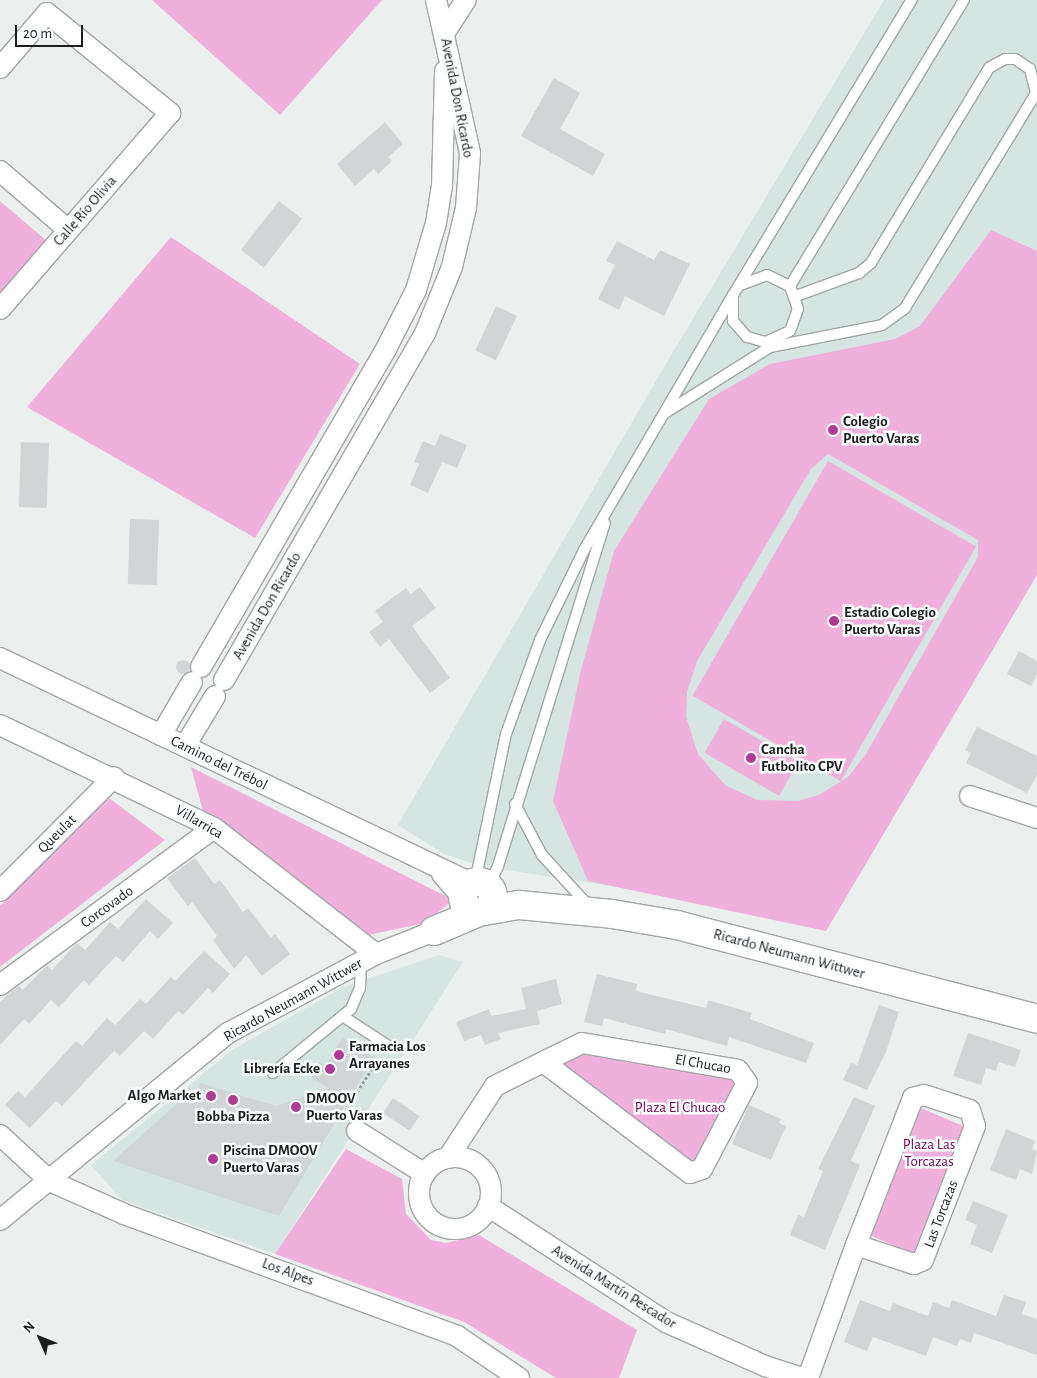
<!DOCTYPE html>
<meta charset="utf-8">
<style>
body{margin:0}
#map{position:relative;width:1037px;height:1378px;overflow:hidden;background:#ebf0ef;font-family:"Alegreya Sans",sans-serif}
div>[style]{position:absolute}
.built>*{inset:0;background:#d6e4e2}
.green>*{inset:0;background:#efb1db;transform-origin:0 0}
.building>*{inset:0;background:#d1d5d5;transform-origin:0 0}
.round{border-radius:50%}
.path>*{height:3px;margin-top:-1.5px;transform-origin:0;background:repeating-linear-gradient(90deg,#979b9a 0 2.5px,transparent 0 5px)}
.roads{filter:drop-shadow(1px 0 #a2a6a6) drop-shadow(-1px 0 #a2a6a6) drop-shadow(0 1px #a2a6a6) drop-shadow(0 -1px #a2a6a6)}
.lane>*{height:10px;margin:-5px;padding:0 5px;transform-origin:5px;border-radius:5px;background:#fff}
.street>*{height:20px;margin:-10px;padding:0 10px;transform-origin:10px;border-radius:10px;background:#fff}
.street>.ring{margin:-10px;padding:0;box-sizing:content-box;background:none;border:20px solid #fff;border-radius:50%}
.secondary>*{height:28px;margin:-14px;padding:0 14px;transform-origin:14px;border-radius:14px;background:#fff}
.secondary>.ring{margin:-14px;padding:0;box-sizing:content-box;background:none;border:28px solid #fff;border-radius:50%}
.dots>*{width:14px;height:14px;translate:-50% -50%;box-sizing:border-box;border:2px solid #f9fdfd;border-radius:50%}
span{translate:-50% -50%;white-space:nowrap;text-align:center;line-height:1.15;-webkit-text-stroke:5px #f9fdfd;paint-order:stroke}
.street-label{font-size:15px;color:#1c1e1d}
.poi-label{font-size:15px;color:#1c1e1d;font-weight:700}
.left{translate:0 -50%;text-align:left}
.right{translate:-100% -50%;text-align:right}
.park-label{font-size:15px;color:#6e075a}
.north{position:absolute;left:15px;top:1313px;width:50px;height:50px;-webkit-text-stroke:4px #f9fdfd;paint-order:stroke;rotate:314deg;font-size:14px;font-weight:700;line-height:20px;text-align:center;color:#1c1e1d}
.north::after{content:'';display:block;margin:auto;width:18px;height:22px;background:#1c1e1d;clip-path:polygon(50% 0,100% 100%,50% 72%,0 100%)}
.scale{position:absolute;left:15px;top:25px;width:68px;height:22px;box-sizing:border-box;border:2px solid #1c1e1d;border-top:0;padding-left:6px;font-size:15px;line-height:18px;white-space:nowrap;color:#1c1e1d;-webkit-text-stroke:4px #f9fdfd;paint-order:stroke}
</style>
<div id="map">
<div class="built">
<i style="clip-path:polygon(884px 0,1037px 0,1037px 575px,826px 931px,657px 893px,481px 866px,444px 854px,398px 825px,664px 367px)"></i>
<i style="clip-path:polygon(439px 955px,463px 962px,275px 1254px,122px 1200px,91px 1165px,232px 1050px,343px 987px)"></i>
</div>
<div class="green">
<i style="clip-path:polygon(152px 0,382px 0,280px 115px)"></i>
<i style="clip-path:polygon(0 201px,48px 242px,0 298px)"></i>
<i style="clip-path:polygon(evenodd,991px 230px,1037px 251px,1037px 575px,826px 931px,588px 881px,553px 801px,581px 670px,614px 551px,709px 399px,770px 364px,895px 339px,920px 326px,991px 230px,828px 454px,978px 540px,978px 557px,866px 754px,848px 777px,819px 795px,798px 801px,757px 800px,725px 785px,698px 754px,686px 717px,687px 692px,697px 661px,811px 469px,828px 454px)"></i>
<i style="clip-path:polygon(171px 237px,360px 364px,255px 538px,27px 407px)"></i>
<i style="left:828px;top:461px;width:171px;height:271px;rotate:30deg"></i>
<i style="left:724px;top:719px;width:86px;height:39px;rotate:30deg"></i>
<i style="clip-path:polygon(191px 767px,453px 900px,425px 923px,368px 935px,203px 811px)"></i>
<i style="clip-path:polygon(109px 798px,165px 840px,0 967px,0 906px)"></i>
<i style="clip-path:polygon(584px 1051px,731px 1077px,740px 1083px,699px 1159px,685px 1161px,557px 1065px)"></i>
<i style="left:916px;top:1106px;width:57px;height:137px;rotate:23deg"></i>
<i style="clip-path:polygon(346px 1149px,402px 1179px,406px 1214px,431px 1240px,446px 1243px,479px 1235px,637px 1330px,619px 1378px,556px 1378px,464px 1322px,275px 1254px)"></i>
</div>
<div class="building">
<i style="clip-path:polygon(554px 78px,580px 93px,560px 129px,605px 154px,593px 176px,521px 136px)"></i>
<i style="clip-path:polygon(385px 122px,403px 144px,388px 157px,392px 161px,378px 174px,374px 169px,355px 186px,337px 164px)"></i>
<i style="left:279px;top:201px;width:29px;height:62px;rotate:38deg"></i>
<i style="clip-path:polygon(617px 241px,654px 260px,660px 250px,690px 264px,664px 316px,625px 296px,619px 310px,598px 299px,615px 265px,606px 261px)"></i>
<i style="left:496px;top:306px;width:23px;height:49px;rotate:25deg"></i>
<i style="clip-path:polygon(440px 434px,467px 445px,457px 468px,442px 462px,428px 493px,410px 485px,419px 464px,414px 462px,423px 441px,435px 446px)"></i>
<i style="left:21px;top:442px;width:28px;height:65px;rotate:2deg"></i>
<i style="left:130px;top:519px;width:29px;height:65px;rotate:2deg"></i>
<i style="clip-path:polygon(420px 587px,436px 608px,412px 626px,450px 678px,430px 693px,389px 639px,380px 647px,369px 632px,383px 622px,375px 611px,406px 588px,411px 594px)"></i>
<i style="clip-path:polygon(1019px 651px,1037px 661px,1037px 674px,1031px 686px,1007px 674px)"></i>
<i class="round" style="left:176px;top:660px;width:14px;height:14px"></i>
<i style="clip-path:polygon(977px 727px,1037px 756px,1037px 775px,1027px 793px,966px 763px,971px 753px,965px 750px)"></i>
<i style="clip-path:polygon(195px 858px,214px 884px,220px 880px,243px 912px,248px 908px,271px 938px,275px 934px,290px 954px,262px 976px,246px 955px,234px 969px,213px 940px,217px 936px,192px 902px,188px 906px,167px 878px)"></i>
<i style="clip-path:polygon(146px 899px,173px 923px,158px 939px,150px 931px,123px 962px,116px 956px,89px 985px,84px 980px,59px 1007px,51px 1000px,29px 1024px,24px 1019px,0 1045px,0 1002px,7px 995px,19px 986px,23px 990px,47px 965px,52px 970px,77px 943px,85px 950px,110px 922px,118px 929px)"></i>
<i style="clip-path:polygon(204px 951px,230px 974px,213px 993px,208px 988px,183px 1015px,178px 1011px,153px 1039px,144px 1031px,120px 1056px,114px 1051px,62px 1106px,56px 1101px,30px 1128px,5px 1105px,18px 1091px,25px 1097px,76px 1041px,82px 1046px,107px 1018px,115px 1025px,140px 999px,146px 1004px,171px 977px,175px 981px)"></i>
<i style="clip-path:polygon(597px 974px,637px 984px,636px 991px,706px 1008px,708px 1000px,752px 1013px,750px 1019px,814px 1043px,806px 1063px,729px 1037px,727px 1046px,666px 1029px,665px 1034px,604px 1018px,602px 1026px,584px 1022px)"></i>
<i style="clip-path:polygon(556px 979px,562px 1004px,537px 1011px,540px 1024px,498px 1033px,501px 1039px,485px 1045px,481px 1035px,464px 1041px,456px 1022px,489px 1009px,491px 1016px,526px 1009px,521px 988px)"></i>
<i style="clip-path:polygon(879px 1005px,899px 1012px,886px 1052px,867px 1090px,843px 1080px,851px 1063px,857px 1065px)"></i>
<i style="clip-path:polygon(968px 1033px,1021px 1050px,1015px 1067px,999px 1062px,996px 1071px,986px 1068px,981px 1085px,953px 1076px)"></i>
<i style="clip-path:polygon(343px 1037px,374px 1057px,279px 1216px,113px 1161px,180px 1101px,193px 1104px,200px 1083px,276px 1106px,328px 1088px,311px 1078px,320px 1062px,326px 1065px)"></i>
<i style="clip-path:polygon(854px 1097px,875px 1106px,851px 1161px,860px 1165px,825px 1250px,790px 1235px,798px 1215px,804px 1217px,823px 1171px,818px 1169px)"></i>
<i style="left:393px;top:1098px;width:32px;height:18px;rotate:34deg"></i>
<i style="clip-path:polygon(749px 1105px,781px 1119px,779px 1123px,786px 1126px,771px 1160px,732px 1144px)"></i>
<i style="clip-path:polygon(1006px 1129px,1035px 1141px,1032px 1149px,1037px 1151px,1032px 1174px,1020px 1169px,1016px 1180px,990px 1170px)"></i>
<i style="clip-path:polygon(973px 1201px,1008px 1215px,992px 1253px,970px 1244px,977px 1225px,965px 1220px)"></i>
<i style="clip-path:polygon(1004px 1295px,1026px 1302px,1022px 1314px,1037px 1319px,1037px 1355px,974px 1333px,971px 1343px,960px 1339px,957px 1346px,933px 1337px,926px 1356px,873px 1337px,867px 1351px,844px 1342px,860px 1300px,890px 1311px,893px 1303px,928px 1316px,933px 1302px,949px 1308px,952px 1300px,996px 1316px)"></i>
</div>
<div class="path">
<i style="left:344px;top:1113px;width:64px;rotate:-57.8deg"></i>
</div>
<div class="roads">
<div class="lane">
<i style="left:740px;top:285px;width:29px;rotate:-20deg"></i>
<i style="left:767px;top:275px;width:25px;rotate:26deg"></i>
<i style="left:790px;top:286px;width:24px;rotate:71deg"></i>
<i style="left:798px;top:309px;width:23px;rotate:110deg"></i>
<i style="left:790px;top:331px;width:27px;rotate:156deg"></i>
<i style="left:765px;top:342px;width:19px;rotate:-164deg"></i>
<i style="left:747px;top:337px;width:21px;rotate:-131deg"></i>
<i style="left:733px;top:321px;width:26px;rotate:-90deg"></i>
<i style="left:733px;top:295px;width:345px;rotate:-58.8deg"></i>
<i style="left:790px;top:286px;width:335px;rotate:-58.7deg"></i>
<i style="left:665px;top:413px;width:124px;rotate:-32.2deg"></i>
<i style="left:770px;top:347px;width:114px;rotate:-11.1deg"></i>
<i style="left:882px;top:325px;width:29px;rotate:-36deg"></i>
<i style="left:905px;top:308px;width:252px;rotate:-58.6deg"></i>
<i style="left:1036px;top:93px;width:25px;rotate:-104deg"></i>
<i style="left:1030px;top:69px;width:18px;rotate:-146deg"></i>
<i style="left:1015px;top:59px;width:10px;rotate:180deg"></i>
<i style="left:1005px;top:59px;width:18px;rotate:151deg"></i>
<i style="left:989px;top:68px;width:228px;rotate:121.2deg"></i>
<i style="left:871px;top:263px;width:16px;rotate:140deg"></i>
<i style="left:859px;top:273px;width:67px;rotate:159.9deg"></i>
<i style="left:515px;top:804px;width:58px;rotate:62.1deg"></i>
<i style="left:542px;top:855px;width:68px;rotate:47.4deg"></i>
<i style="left:475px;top:882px;width:151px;rotate:-78.2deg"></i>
<i style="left:506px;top:734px;width:100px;rotate:-70.1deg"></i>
<i style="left:540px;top:640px;width:100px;rotate:-63.9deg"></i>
<i style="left:584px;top:550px;width:295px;rotate:-59.7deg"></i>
<i style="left:488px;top:886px;width:22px;rotate:-63deg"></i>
<i style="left:498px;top:866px;width:359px;rotate:-72.7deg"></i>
<i style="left:344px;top:1017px;width:51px;rotate:33.1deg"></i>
<i style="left:273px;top:1073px;width:101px;rotate:-39.4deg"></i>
<i style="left:351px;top:1009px;width:23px;rotate:-67deg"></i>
<i style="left:360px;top:988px;width:25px;rotate:-88deg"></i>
</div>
<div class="street">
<i style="left:445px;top:32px;width:38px;rotate:-57deg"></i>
<i style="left:0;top:68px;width:72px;rotate:-49.5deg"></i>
<i style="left:47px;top:13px;width:159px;rotate:39.1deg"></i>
<i style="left:170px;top:113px;width:259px;rotate:130.9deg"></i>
<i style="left:0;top:171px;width:89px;rotate:40.9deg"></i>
<i style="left:0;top:658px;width:522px;rotate:25.53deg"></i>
<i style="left:201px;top:667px;width:368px;rotate:-59.8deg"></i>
<i style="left:386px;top:349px;width:66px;rotate:-63deg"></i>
<i style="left:416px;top:290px;width:70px;rotate:-73.4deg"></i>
<i style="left:436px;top:223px;width:36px;rotate:-81deg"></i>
<i style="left:442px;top:187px;width:116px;rotate:-88.5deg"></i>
<i style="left:224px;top:680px;width:403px;rotate:-59.9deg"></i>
<i style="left:426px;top:331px;width:69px;rotate:-67.9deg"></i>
<i style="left:452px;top:267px;width:61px;rotate:-76.7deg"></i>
<i style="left:466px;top:208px;width:55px;rotate:-85.8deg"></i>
<i style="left:470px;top:153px;width:157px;rotate:-102.5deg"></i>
<i style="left:0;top:725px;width:237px;rotate:25.7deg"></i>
<i style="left:214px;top:828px;width:205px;rotate:37.9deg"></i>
<i style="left:161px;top:735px;width:61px;rotate:-59.7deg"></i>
<i style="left:185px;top:746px;width:58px;rotate:-59deg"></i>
<i style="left:970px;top:796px;width:71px;rotate:18.2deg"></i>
<i style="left:442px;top:874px;width:32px;rotate:49deg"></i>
<i style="left:0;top:891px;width:161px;rotate:-45deg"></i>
<i style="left:0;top:985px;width:265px;rotate:-36.3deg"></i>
<i style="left:357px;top:1131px;width:80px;rotate:32.3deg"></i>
<i style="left:0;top:1135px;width:68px;rotate:42.6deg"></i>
<i style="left:50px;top:1181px;width:81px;rotate:24deg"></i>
<i style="left:124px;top:1214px;width:355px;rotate:20.1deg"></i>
<i style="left:457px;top:1336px;width:75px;rotate:34.1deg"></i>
<i class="ring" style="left:419px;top:1157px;width:52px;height:52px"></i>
<i style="left:448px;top:1158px;width:86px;rotate:-56.9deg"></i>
<i style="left:495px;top:1086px;width:54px;rotate:-26.6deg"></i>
<i style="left:543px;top:1062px;width:43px;rotate:-26deg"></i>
<i style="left:582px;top:1043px;width:158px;rotate:9.8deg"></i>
<i style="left:738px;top:1070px;width:16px;rotate:55deg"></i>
<i style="left:747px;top:1083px;width:97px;rotate:117.6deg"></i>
<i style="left:702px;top:1169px;width:13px;rotate:162deg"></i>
<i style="left:690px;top:1173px;width:184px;rotate:-142.9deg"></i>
<i style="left:488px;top:1206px;width:212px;rotate:33.1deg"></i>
<i style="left:666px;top:1322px;width:108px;rotate:24deg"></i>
<i style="left:765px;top:1366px;width:38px;rotate:18deg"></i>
<i style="left:0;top:1220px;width:295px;rotate:-39.4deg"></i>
<i style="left:228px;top:1033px;width:168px;rotate:-28.1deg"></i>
<i style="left:376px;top:954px;width:62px;rotate:-21.6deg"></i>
<i style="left:808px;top:1378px;width:141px;rotate:-70.2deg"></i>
<i style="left:856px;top:1245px;width:158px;rotate:-68.8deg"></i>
<i style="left:913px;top:1098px;width:11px;rotate:-15deg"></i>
<i style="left:924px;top:1095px;width:48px;rotate:18.1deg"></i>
<i style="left:970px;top:1110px;width:17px;rotate:73deg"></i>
<i style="left:975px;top:1126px;width:144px;rotate:111.2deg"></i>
<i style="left:923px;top:1260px;width:10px;rotate:156deg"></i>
<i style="left:914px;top:1264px;width:61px;rotate:-161.9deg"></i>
</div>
<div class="secondary">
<i class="ring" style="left:463px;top:882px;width:2px;height:2px"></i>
<i style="left:484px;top:911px;width:36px;rotate:-10deg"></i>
<i style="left:519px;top:905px;width:93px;rotate:5.5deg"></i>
<i style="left:612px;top:914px;width:66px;rotate:9.6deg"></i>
<i style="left:677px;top:925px;width:372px;rotate:14.6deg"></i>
<i style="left:434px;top:931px;width:49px;rotate:-22.9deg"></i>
</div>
</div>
<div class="dots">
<i style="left:833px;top:430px;background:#af3a93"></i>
<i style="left:834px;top:621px;background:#af3a93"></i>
<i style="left:751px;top:758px;background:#af3a93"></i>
<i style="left:339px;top:1055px;background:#af3a93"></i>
<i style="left:330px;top:1069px;background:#af3a93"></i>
<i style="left:211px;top:1096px;background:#af3a93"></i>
<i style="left:233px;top:1100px;background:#af3a93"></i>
<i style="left:296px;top:1107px;background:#af3a93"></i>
<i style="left:213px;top:1159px;background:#af3a93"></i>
</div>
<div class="street-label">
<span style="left:457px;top:98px;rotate:79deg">Avenida Don Ricardo</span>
<span style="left:85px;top:211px;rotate:-49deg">Calle Río Olivia</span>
<span style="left:267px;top:606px;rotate:-60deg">Avenida Don Ricardo</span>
<span style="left:219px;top:763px;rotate:26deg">Camino del Trébol</span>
<span style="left:199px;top:822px;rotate:30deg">Villarrica</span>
<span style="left:57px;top:834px;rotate:-45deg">Queulat</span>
<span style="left:107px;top:907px;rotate:-36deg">Corcovado</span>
<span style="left:789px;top:954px;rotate:15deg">Ricardo Neumann Wittwer</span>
<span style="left:293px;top:1000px;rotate:-29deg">Ricardo Neumann Wittwer</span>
<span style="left:703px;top:1064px;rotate:10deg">El Chucao</span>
<span style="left:941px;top:1214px;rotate:-69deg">Las Torcazas</span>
<span style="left:288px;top:1272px;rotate:20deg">Los Alpes</span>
<span style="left:614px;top:1287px;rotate:32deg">Avenida Martín Pescador</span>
</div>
<div class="poi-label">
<span class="left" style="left:843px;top:430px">Colegio<br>Puerto Varas</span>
<span class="left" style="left:844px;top:621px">Estadio Colegio<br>Puerto Varas</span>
<span class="left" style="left:761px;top:758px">Cancha<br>Futbolito CPV</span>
<span class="left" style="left:349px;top:1055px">Farmacia Los<br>Arrayanes</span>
<span class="right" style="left:320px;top:1069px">Librería Ecke</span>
<span class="right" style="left:201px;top:1096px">Algo Market</span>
<span class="left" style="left:306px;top:1107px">DMOOV<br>Puerto Varas</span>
<span style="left:233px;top:1117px">Bobba Pizza</span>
<span class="left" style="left:223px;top:1159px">Piscina DMOOV<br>Puerto Varas</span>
</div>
<div class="park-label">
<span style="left:680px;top:1108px">Plaza El Chucao</span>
<span style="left:929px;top:1153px">Plaza Las<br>Torcazas</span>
</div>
<div class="north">N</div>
<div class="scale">20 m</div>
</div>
